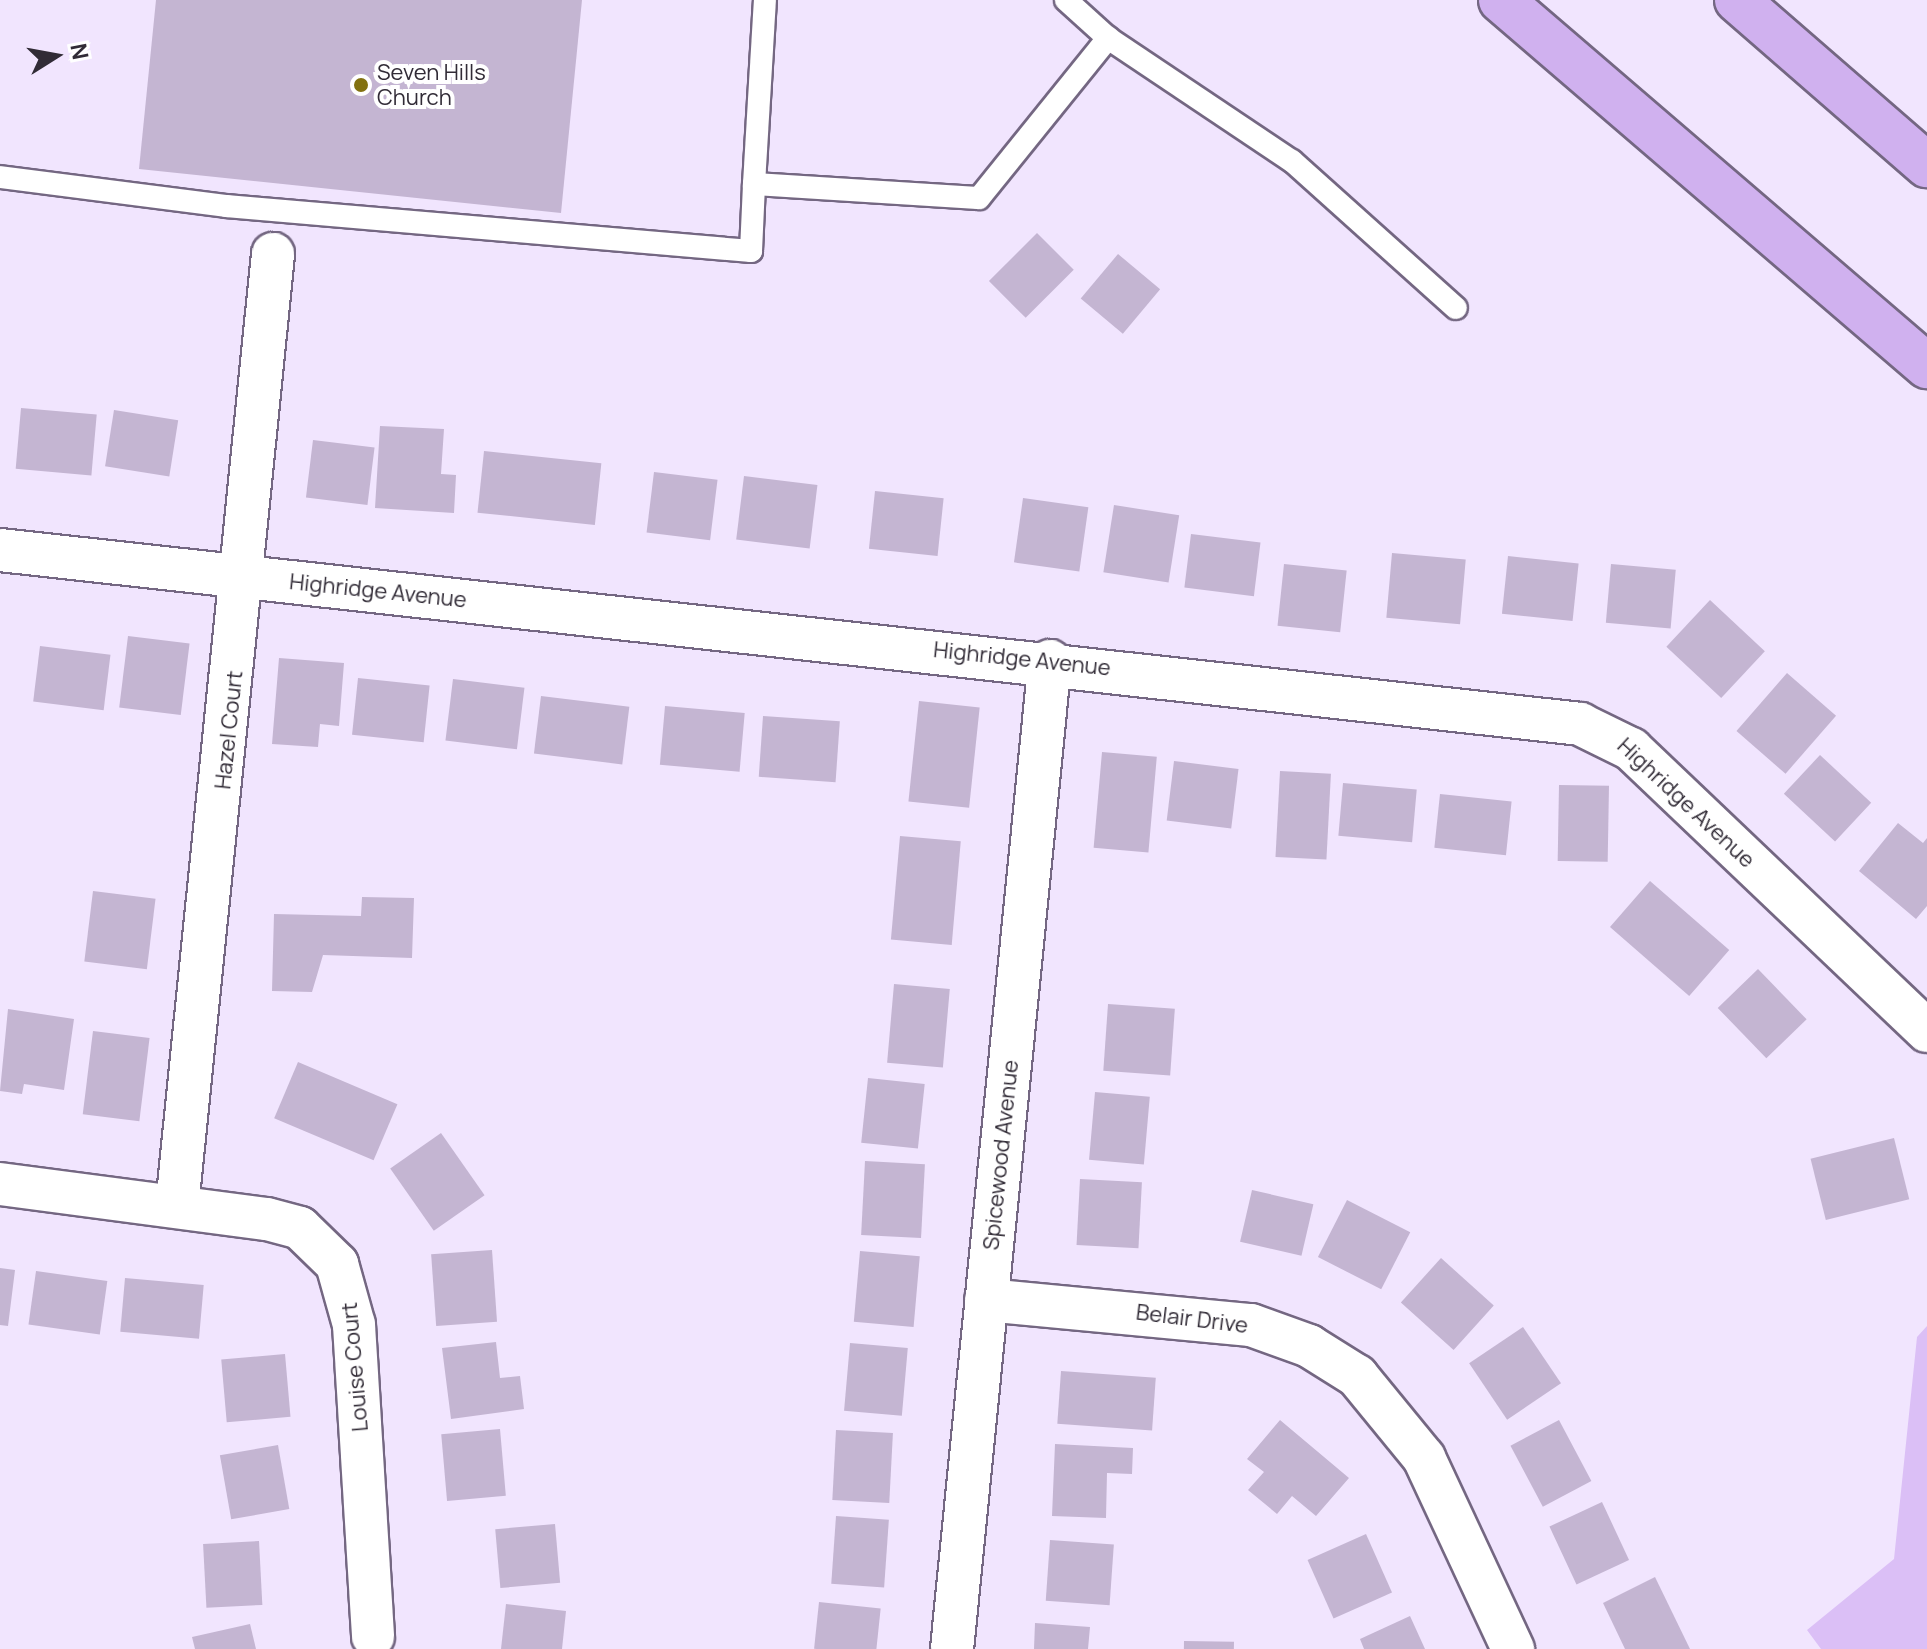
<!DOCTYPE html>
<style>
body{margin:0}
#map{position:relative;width:1927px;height:1649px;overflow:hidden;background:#f1e5fe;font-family:Manrope,sans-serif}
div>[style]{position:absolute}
.green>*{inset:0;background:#dbbff6}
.building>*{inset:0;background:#c4b5d2;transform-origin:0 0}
.roads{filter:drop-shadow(2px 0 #746782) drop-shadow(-2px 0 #746782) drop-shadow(0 2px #746782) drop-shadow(0 -2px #746782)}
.service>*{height:22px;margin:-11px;padding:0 11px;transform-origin:11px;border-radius:11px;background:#fff}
.minor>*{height:42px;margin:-21px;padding:0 21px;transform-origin:21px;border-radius:21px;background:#fff}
.motorway>*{height:44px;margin:-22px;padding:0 22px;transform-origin:22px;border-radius:22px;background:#d0b1ef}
.dots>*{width:22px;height:22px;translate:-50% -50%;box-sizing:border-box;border:4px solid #fff;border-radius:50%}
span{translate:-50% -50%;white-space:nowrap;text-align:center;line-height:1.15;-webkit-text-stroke:8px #fff;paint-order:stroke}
.poi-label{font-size:22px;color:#312b36}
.left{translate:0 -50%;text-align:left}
.street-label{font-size:22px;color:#312b36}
.north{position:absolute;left:16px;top:16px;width:80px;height:80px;-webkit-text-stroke:6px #fff;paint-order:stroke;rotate:79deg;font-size:22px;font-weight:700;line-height:32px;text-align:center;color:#312b36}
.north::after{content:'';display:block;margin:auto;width:28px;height:36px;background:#312b36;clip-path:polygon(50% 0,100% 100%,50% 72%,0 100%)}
</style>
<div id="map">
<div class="green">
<i style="clip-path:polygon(1927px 1326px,1927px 1649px,1821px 1649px,1807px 1630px,1894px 1559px,1917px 1337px)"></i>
</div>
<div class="building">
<i style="clip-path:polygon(156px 0,582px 0,561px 213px,139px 169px)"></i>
<i style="left:1037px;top:233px;width:52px;height:68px;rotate:45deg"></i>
<i style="left:1118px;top:254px;width:55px;height:58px;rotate:40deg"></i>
<i style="left:21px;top:408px;width:76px;height:61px;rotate:5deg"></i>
<i style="left:114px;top:410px;width:65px;height:57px;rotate:9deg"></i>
<i style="clip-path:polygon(380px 426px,444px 429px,441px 474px,456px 475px,454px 513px,375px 508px)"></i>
<i style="left:313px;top:440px;width:62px;height:58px;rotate:7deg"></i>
<i style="left:484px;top:451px;width:118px;height:62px;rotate:6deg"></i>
<i style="left:654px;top:472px;width:64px;height:61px;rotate:7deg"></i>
<i style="left:744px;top:476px;width:74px;height:64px;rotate:7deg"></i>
<i style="left:875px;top:491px;width:69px;height:58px;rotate:6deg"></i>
<i style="left:1023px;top:498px;width:66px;height:65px;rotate:8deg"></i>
<i style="left:1114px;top:505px;width:66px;height:68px;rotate:9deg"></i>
<i style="left:1191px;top:534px;width:70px;height:54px;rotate:7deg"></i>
<i style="left:1392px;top:553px;width:74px;height:65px;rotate:5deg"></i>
<i style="left:1508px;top:556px;width:71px;height:58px;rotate:6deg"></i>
<i style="left:1284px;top:564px;width:63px;height:62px;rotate:6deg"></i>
<i style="left:1611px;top:564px;width:65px;height:59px;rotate:5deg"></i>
<i style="left:1710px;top:600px;width:75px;height:64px;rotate:43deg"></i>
<i style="left:128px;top:636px;width:62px;height:72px;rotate:7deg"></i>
<i style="left:40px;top:646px;width:71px;height:56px;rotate:7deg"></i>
<i style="clip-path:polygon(279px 658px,344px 663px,339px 726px,320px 724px,318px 747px,272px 744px)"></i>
<i style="left:1787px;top:673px;width:65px;height:77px;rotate:41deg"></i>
<i style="left:358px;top:678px;width:72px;height:57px;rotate:6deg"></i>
<i style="left:453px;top:679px;width:72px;height:62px;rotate:7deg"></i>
<i style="left:541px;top:696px;width:89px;height:58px;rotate:7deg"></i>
<i style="left:919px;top:701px;width:61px;height:101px;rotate:6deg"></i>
<i style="left:665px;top:706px;width:80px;height:59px;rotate:5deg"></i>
<i style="left:763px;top:716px;width:77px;height:61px;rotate:4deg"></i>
<i style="left:1102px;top:752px;width:55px;height:96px;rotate:5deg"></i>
<i style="left:1820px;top:755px;width:70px;height:53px;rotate:43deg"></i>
<i style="left:1174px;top:761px;width:65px;height:60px;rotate:7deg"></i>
<i style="left:1280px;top:771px;width:51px;height:86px;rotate:3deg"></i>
<i style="left:1343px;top:783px;width:74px;height:53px;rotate:5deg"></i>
<i style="left:1559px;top:785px;width:50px;height:76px;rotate:1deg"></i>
<i style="left:1440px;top:794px;width:72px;height:54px;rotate:6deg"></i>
<i style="clip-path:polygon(1898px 823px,1923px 843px,1927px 838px,1927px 906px,1916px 919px,1859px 871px)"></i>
<i style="left:900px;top:836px;width:61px;height:104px;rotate:5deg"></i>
<i style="left:1650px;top:881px;width:105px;height:61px;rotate:41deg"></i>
<i style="left:93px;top:891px;width:63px;height:71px;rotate:7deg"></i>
<i style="clip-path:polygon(362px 897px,414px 898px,412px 958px,323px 955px,312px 992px,272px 991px,274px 914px,361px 916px)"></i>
<i style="left:1758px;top:969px;width:70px;height:56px;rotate:46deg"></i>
<i style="left:894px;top:984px;width:56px;height:79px;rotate:5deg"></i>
<i style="left:1108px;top:1004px;width:67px;height:67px;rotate:4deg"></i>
<i style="clip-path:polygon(8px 1009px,74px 1019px,64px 1090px,24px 1084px,22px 1094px,0 1091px)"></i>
<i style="left:93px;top:1031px;width:57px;height:84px;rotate:7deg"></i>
<i style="left:298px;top:1062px;width:108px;height:61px;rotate:23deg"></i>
<i style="left:868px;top:1078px;width:57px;height:65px;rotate:6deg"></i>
<i style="left:1095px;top:1092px;width:55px;height:68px;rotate:5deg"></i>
<i style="left:441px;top:1133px;width:76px;height:62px;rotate:55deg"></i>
<i style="left:1894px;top:1138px;width:63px;height:86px;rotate:76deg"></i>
<i style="left:865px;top:1161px;width:60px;height:74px;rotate:3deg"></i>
<i style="left:1080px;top:1179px;width:62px;height:66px;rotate:3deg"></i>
<i style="left:1252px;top:1190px;width:63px;height:53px;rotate:13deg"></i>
<i style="left:1347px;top:1200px;width:71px;height:64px;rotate:27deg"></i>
<i style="left:492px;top:1250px;width:72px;height:61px;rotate:86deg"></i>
<i style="left:860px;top:1251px;width:60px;height:71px;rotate:5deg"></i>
<i style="left:1441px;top:1258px;width:71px;height:60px;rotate:42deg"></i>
<i style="clip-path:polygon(0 1268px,15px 1270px,8px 1326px,0 1325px)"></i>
<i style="left:36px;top:1271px;width:72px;height:54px;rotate:8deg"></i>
<i style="left:125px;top:1278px;width:79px;height:54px;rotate:5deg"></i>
<i style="left:1523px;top:1327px;width:68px;height:65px;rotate:56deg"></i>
<i style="clip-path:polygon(496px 1342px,500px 1378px,520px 1376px,524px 1409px,451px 1419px,442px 1348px)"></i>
<i style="left:850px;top:1343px;width:58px;height:68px;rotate:5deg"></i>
<i style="left:285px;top:1354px;width:63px;height:64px;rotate:85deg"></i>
<i style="left:1061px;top:1371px;width:95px;height:53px;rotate:4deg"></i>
<i style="clip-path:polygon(1280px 1420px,1349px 1478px,1316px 1516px,1292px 1496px,1277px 1514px,1248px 1490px,1264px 1472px,1247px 1459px)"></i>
<i style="left:1559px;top:1420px;width:69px;height:55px;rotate:62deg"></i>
<i style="left:500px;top:1429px;width:67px;height:59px;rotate:85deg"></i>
<i style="left:836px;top:1430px;width:57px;height:70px;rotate:3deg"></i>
<i style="clip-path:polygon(1055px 1444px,1133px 1448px,1132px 1474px,1107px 1473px,1106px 1518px,1052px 1516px)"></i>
<i style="left:278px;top:1445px;width:65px;height:59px;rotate:80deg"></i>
<i style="left:1602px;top:1502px;width:64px;height:58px;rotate:65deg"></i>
<i style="left:836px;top:1516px;width:53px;height:68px;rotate:4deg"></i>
<i style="left:555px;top:1524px;width:59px;height:60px;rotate:85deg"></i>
<i style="left:1366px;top:1534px;width:64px;height:64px;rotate:66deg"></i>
<i style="left:1050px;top:1540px;width:64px;height:61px;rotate:4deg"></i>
<i style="left:259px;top:1541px;width:64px;height:56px;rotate:87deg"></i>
<i style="clip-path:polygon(1655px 1577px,1690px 1649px,1625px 1649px,1603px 1603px)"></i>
<i style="left:819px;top:1602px;width:62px;height:47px;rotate:6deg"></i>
<i style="clip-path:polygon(506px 1604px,566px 1611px,562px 1649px,501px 1649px)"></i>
<i style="clip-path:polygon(1410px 1616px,1425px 1649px,1364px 1649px,1360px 1639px)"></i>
<i style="clip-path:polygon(1035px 1623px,1090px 1627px,1088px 1649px,1034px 1649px)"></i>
<i style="clip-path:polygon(250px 1624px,256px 1649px,195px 1649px,192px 1637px)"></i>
<i style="left:1184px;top:1641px;width:50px;height:8px;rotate:1deg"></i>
</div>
<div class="roads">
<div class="service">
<i style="left:1066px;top:0;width:57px;rotate:42.1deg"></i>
<i style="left:1108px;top:38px;width:221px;rotate:33.8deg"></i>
<i style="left:1292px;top:161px;width:220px;rotate:41.9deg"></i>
<i style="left:0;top:177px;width:228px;rotate:7.3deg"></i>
<i style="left:226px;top:206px;width:527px;rotate:4.9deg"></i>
<i style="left:751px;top:251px;width:67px;rotate:-87.4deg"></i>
<i style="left:754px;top:184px;width:225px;rotate:3.6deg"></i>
<i style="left:979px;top:198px;width:206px;rotate:-51.1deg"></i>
<i style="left:754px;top:184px;width:184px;rotate:-86.6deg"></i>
</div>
<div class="minor">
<i style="left:0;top:550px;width:1590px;rotate:6.28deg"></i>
<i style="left:1580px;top:724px;width:57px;rotate:26.1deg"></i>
<i style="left:1631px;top:749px;width:409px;rotate:43.6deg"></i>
<i style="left:0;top:1184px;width:269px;rotate:7.5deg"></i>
<i style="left:267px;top:1219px;width:34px;rotate:15deg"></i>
<i style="left:300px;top:1228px;width:52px;rotate:44.2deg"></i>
<i style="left:337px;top:1264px;width:63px;rotate:74.4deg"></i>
<i style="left:354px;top:1325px;width:312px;rotate:86.5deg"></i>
<i style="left:177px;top:1206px;width:957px;rotate:-84.24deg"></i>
<i style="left:986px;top:1300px;width:266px;rotate:5.4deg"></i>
<i style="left:1251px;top:1325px;width:62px;rotate:19.9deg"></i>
<i style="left:1309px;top:1346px;width:57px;rotate:32deg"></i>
<i style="left:1357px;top:1376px;width:106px;rotate:50.7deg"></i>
<i style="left:1424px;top:1458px;width:211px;rotate:65deg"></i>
<i style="left:952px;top:1649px;width:993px;rotate:-84.34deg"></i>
</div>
<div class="motorway">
<i style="left:1501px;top:0;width:562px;rotate:40.67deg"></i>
<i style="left:1737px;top:0;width:252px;rotate:41deg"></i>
</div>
</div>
<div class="dots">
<i style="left:361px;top:85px;background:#827110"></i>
</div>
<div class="poi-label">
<span class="left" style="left:377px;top:85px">Seven Hills<br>Church</span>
</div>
<div class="street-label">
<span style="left:378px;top:591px;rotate:6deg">Highridge Avenue</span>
<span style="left:1022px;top:659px;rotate:6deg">Highridge Avenue</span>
<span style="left:229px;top:730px;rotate:-84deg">Hazel Court</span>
<span style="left:1686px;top:803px;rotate:43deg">Highridge Avenue</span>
<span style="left:1001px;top:1155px;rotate:-84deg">Spicewood Avenue</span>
<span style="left:1192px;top:1319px;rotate:7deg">Belair Drive</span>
<span style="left:355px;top:1367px;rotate:-95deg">Louise Court</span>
</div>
<div class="north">N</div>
</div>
